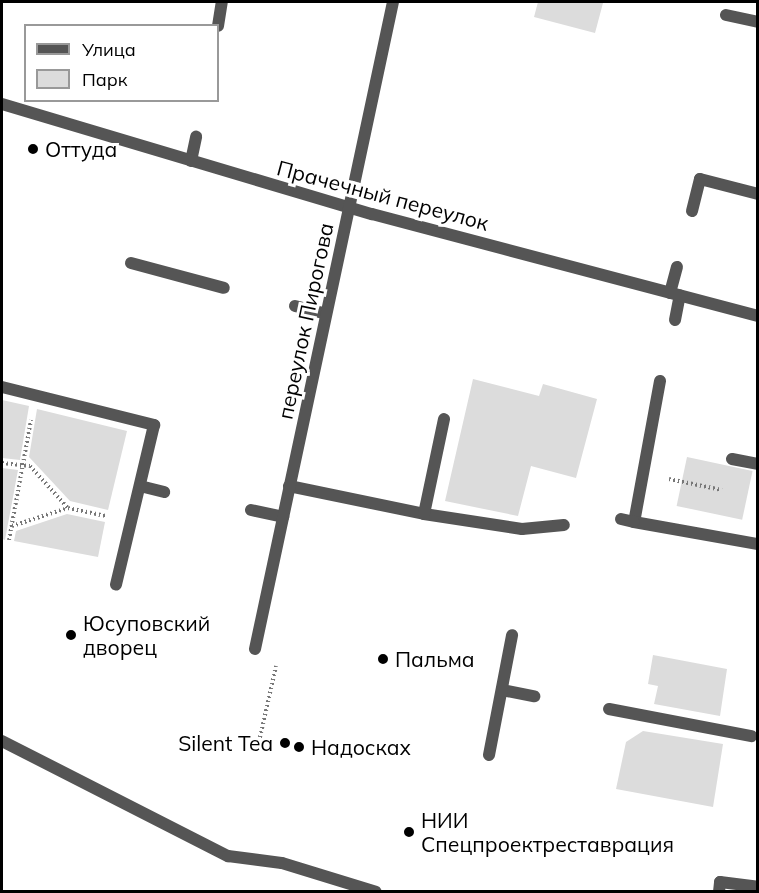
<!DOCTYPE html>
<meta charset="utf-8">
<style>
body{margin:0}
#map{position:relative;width:759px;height:893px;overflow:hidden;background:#fff;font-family:Mulish,sans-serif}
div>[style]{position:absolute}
.green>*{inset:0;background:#dcdcdc;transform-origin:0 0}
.path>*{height:4px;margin-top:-2px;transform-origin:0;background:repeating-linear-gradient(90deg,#777 0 1.5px,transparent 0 4.5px)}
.service>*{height:12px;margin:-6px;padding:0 6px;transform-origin:6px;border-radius:6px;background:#555}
.minor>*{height:12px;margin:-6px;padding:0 6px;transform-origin:6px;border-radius:6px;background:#555}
.dots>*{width:16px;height:16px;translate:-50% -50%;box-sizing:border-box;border:3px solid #fff;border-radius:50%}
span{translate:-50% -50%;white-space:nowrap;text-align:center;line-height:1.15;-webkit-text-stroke:6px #fff;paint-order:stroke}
.poi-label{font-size:21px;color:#000}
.left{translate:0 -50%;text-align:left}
.right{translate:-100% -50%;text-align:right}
.street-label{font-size:21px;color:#000}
.frame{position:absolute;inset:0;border:3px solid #000;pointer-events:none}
.legend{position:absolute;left:24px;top:24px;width:195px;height:78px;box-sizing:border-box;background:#fff;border:2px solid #999;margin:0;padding:8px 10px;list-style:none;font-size:18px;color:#000}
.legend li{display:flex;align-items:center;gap:12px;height:30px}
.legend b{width:30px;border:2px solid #999}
</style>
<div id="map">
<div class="green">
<i style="clip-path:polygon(538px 2px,603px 3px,595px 33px,534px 17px)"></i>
<i style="clip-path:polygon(473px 379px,539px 396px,543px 384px,597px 399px,576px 478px,531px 466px,518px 516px,445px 501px)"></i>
<i style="clip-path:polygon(2px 400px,29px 406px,20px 460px,2px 458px)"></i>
<i style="clip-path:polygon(37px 409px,127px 431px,108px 510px,70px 501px,29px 457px)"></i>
<i style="left:687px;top:457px;width:67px;height:50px;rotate:12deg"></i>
<i style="clip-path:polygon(2px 468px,18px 470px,5px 540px,2px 539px)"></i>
<i style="clip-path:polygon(67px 514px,105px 522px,98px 557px,14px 541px,16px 531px)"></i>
<i style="clip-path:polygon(653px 655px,727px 669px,720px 716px,654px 704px,658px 686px,648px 684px)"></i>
<i style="clip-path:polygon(643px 731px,723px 744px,713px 807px,616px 789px,626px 742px)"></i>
</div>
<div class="path">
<i style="left:2px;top:463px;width:28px;rotate:6deg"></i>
<i style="left:30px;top:466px;width:57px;rotate:47.9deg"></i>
<i style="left:669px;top:479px;width:54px;rotate:11.7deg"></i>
<i style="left:12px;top:526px;width:59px;rotate:-17.8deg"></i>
<i style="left:68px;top:508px;width:40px;rotate:12deg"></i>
<i style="left:9px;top:540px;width:122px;rotate:-79.6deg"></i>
<i style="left:258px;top:746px;width:82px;rotate:-77.3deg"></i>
</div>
<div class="service">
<i style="left:726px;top:15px;width:33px;rotate:12deg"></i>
<i style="left:218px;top:26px;width:24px;rotate:-81deg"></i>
<i style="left:191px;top:161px;width:25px;rotate:-78deg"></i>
<i style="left:692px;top:211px;width:33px;rotate:-76deg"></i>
<i style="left:700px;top:179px;width:60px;rotate:14.5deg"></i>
<i style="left:131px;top:263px;width:96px;rotate:15deg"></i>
<i style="left:670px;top:293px;width:27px;rotate:-75deg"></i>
<i style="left:295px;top:306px;width:32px;rotate:14deg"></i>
<i style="left:675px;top:320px;width:25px;rotate:-79deg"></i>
<i style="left:660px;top:381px;width:143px;rotate:100.4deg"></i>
<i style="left:634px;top:522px;width:126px;rotate:10.1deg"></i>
<i style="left:2px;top:387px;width:157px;rotate:14deg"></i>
<i style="left:154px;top:425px;width:164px;rotate:103.4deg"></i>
<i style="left:732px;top:459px;width:26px;rotate:11deg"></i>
<i style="left:140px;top:486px;width:25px;rotate:14deg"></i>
<i style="left:289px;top:486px;width:138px;rotate:11.7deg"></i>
<i style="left:424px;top:514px;width:99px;rotate:8.7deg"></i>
<i style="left:522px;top:529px;width:42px;rotate:-5.4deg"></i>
<i style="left:251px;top:510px;width:33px;rotate:12deg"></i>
<i style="left:424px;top:514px;width:97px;rotate:-78.1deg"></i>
<i style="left:621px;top:519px;width:13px;rotate:13deg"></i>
<i style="left:502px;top:690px;width:33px;rotate:11deg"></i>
<i style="left:609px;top:709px;width:145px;rotate:10.8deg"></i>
<i style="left:2px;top:741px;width:254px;rotate:27deg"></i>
<i style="left:228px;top:856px;width:54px;rotate:7.4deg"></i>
<i style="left:282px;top:863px;width:98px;rotate:17.1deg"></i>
<i style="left:489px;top:755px;width:122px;rotate:-79.1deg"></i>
<i style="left:719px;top:892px;width:10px;rotate:-84deg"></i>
<i style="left:720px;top:882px;width:38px;rotate:7deg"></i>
</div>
<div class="minor">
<i style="left:2px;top:104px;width:386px;rotate:16.6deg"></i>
<i style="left:372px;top:214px;width:399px;rotate:14.8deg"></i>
<i style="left:255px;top:649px;width:662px;rotate:-77.96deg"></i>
</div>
<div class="dots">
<i style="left:33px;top:149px;background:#000"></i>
<i style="left:71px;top:635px;background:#000"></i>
<i style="left:383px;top:659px;background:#000"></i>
<i style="left:285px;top:743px;background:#000"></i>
<i style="left:299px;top:747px;background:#000"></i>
<i style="left:409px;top:832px;background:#000"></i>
</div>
<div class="poi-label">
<span class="left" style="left:45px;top:149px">Оттуда</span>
<span class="left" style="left:83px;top:635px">Юсуповский<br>дворец</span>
<span class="left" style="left:395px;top:659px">Пальма</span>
<span class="right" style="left:273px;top:743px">Silent Tea</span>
<span class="left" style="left:311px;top:747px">Надосках</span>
<span class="left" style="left:421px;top:832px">НИИ<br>Спецпроектреставрация</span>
</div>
<div class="street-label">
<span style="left:383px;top:195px;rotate:15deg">Прачечный переулок</span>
<span style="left:305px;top:321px;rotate:-78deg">переулок Пирогова</span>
</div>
<div class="frame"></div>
<ul class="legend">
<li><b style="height:8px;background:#555"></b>Улица</li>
<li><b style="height:16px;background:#dcdcdc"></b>Парк</li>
</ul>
</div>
